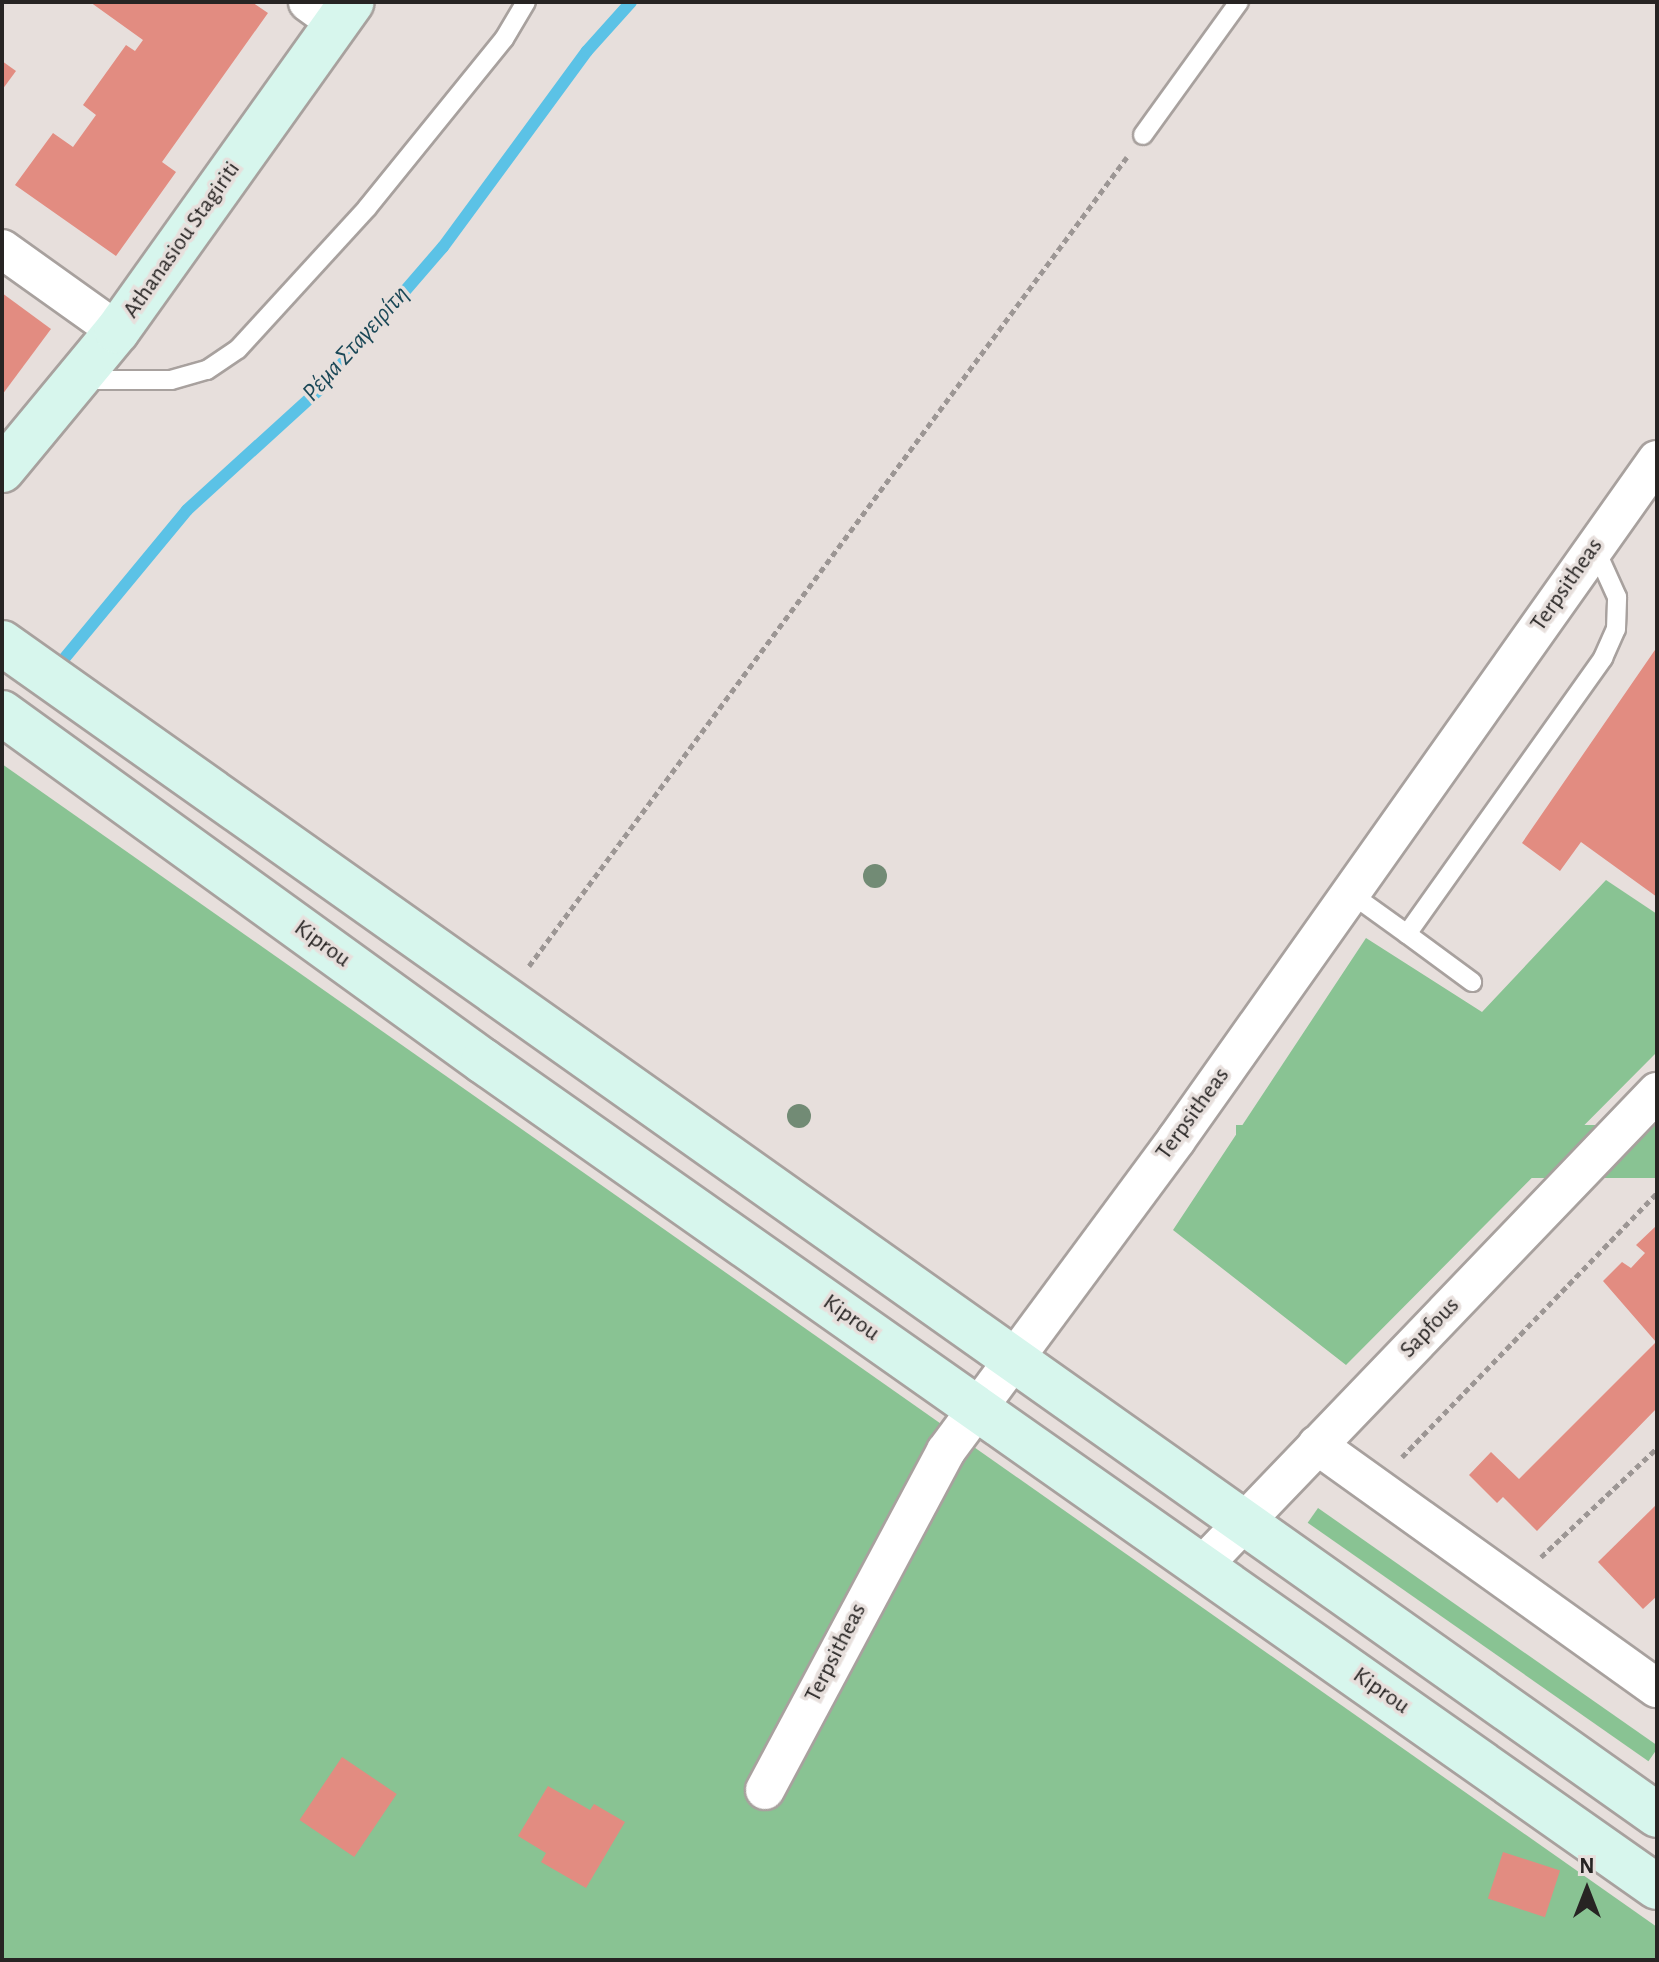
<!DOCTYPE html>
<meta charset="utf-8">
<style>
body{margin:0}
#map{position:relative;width:1659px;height:1962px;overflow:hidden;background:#e7dfdc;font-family:"Alegreya Sans",sans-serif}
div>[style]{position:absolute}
.green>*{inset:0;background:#89c393;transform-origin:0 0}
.stream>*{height:12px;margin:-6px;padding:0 6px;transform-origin:6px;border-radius:6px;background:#5bc2e6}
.building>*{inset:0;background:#e28c81;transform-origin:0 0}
.path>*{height:5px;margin-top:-2.5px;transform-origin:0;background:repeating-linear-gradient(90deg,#9c9694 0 6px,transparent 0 10px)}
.roads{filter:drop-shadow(2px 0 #a8a19e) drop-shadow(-2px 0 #a8a19e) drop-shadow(0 2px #a8a19e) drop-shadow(0 -2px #a8a19e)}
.lane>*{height:18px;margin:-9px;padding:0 9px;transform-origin:9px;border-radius:9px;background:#fff}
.street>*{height:38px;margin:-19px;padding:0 19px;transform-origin:19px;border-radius:19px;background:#fff}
.secondary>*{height:44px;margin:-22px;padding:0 22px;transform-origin:22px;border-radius:22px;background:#d7f6ed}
.trees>*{width:24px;height:24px;margin:-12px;border-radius:50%;background:#728b75}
span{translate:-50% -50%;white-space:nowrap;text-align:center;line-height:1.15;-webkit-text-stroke:7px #e7dfdc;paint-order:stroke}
.street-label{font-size:24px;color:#272423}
.water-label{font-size:26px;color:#1b4857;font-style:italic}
.frame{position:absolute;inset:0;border:4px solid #272423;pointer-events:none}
.north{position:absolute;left:1547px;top:1850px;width:80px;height:80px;-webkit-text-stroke:6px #e7dfdc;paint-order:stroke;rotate:0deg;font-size:22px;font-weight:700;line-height:32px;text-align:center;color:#272423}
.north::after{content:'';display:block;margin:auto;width:28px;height:36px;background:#272423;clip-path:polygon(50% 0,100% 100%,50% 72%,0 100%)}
</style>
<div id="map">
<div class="green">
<i style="clip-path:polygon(2px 764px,1657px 1927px,1657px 1960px,2px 1960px)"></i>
<i style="clip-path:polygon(1606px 880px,1657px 914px,1657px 1052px,1346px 1365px,1173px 1230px,1366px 938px,1482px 1012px)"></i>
<i style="left:1657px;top:1125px;width:53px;height:421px;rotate:90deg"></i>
<i style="left:1318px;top:1508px;width:416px;height:18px;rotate:35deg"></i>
</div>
<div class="stream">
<i style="left:58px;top:666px;width:202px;rotate:-50.4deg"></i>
<i style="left:187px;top:510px;width:183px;rotate:-42.3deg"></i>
<i style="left:322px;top:387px;width:185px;rotate:-49.2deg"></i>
<i style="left:443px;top:247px;width:243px;rotate:-53.7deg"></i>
<i style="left:587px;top:51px;width:66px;rotate:-48.1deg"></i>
</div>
<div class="building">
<i style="clip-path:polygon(90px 2px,252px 2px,268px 13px,162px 162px,176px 172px,116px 256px,15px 185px,53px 133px,73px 147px,96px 115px,83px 105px,126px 45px,135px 51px,143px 40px)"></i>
<i style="clip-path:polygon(2px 61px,16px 71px,2px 90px)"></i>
<i style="clip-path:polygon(2px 293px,51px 329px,2px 395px)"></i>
<i style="clip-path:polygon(1657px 647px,1657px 897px,1581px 842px,1560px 871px,1522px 843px)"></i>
<i style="clip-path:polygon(1656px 1226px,1657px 1408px,1537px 1531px,1503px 1497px,1497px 1503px,1469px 1475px,1491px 1452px,1519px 1479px,1656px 1342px,1603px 1281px,1622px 1262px,1631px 1268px,1645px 1253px,1636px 1245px)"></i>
<i style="clip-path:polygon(1657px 1504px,1657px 1596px,1643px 1609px,1598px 1562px)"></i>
<i style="left:342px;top:1757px;width:66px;height:76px;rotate:34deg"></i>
<i style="clip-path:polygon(548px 1786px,590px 1810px,594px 1804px,625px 1822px,586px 1888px,541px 1862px,546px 1853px,518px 1836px)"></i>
<i style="left:1503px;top:1852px;width:60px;height:49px;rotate:18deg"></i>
</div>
<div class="path">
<i style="left:529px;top:966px;width:1006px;rotate:-53.53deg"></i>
<i style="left:1402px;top:1457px;width:367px;rotate:-46deg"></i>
<i style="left:1541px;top:1557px;width:159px;rotate:-43.2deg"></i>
</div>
<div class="roads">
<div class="lane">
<i style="left:1143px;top:135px;width:164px;rotate:-54.2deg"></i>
<i style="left:84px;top:380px;width:87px"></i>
<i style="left:171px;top:380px;width:37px;rotate:-16deg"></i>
<i style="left:207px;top:370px;width:37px;rotate:-34deg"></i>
<i style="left:238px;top:349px;width:191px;rotate:-47.5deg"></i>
<i style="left:367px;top:208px;width:218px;rotate:-51deg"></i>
<i style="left:504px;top:39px;width:43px;rotate:-59.3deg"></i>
<i style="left:1350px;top:893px;width:70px;rotate:35.7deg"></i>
<i style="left:1407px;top:934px;width:339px;rotate:-54.6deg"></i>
<i style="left:1603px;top:658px;width:32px;rotate:-66deg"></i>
<i style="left:1616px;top:629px;width:32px;rotate:-88deg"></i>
<i style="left:1617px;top:597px;width:56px;rotate:-114.3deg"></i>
<i style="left:1407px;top:934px;width:81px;rotate:36.4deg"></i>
</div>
<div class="street">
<i style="left:308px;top:2px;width:36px;rotate:36deg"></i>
<i style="left:2px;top:249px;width:141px;rotate:35.5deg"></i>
<i style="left:1317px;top:1445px;width:418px;rotate:35.6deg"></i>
<i style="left:1203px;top:1565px;width:656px;rotate:-46.17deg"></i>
<i style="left:765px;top:1790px;width:384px;rotate:-61.9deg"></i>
<i style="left:946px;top:1451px;width:387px;rotate:-53.5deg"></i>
<i style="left:1176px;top:1140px;width:833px;rotate:-54.73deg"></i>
</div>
<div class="secondary">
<i style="left:2px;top:470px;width:180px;rotate:-50.4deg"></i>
<i style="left:117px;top:331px;width:404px;rotate:-54.5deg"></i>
<i style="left:2px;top:643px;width:2028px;rotate:35.3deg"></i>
<i style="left:2px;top:713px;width:594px;rotate:35.89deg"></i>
<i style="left:483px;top:1061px;width:1435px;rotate:35.13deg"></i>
</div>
</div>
<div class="trees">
<i style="left:875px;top:876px"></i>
<i style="left:799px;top:1116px"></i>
</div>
<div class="street-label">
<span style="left:182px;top:240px;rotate:-55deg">Athanasiou Stagiriti</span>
<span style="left:1567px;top:585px;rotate:-55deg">Terpsitheas</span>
<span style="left:322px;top:944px;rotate:36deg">Kiprou</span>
<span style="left:1193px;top:1114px;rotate:-54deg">Terpsitheas</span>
<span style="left:851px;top:1318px;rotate:35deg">Kiprou</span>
<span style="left:1430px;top:1328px;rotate:-46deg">Sapfous</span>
<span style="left:836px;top:1653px;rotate:-63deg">Terpsitheas</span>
<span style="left:1381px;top:1691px;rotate:35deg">Kiprou</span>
</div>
<div class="water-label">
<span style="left:356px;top:344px;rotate:-48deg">Ρέμα Σταγειρίτη</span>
</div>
<div class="frame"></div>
<div class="north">N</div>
</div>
